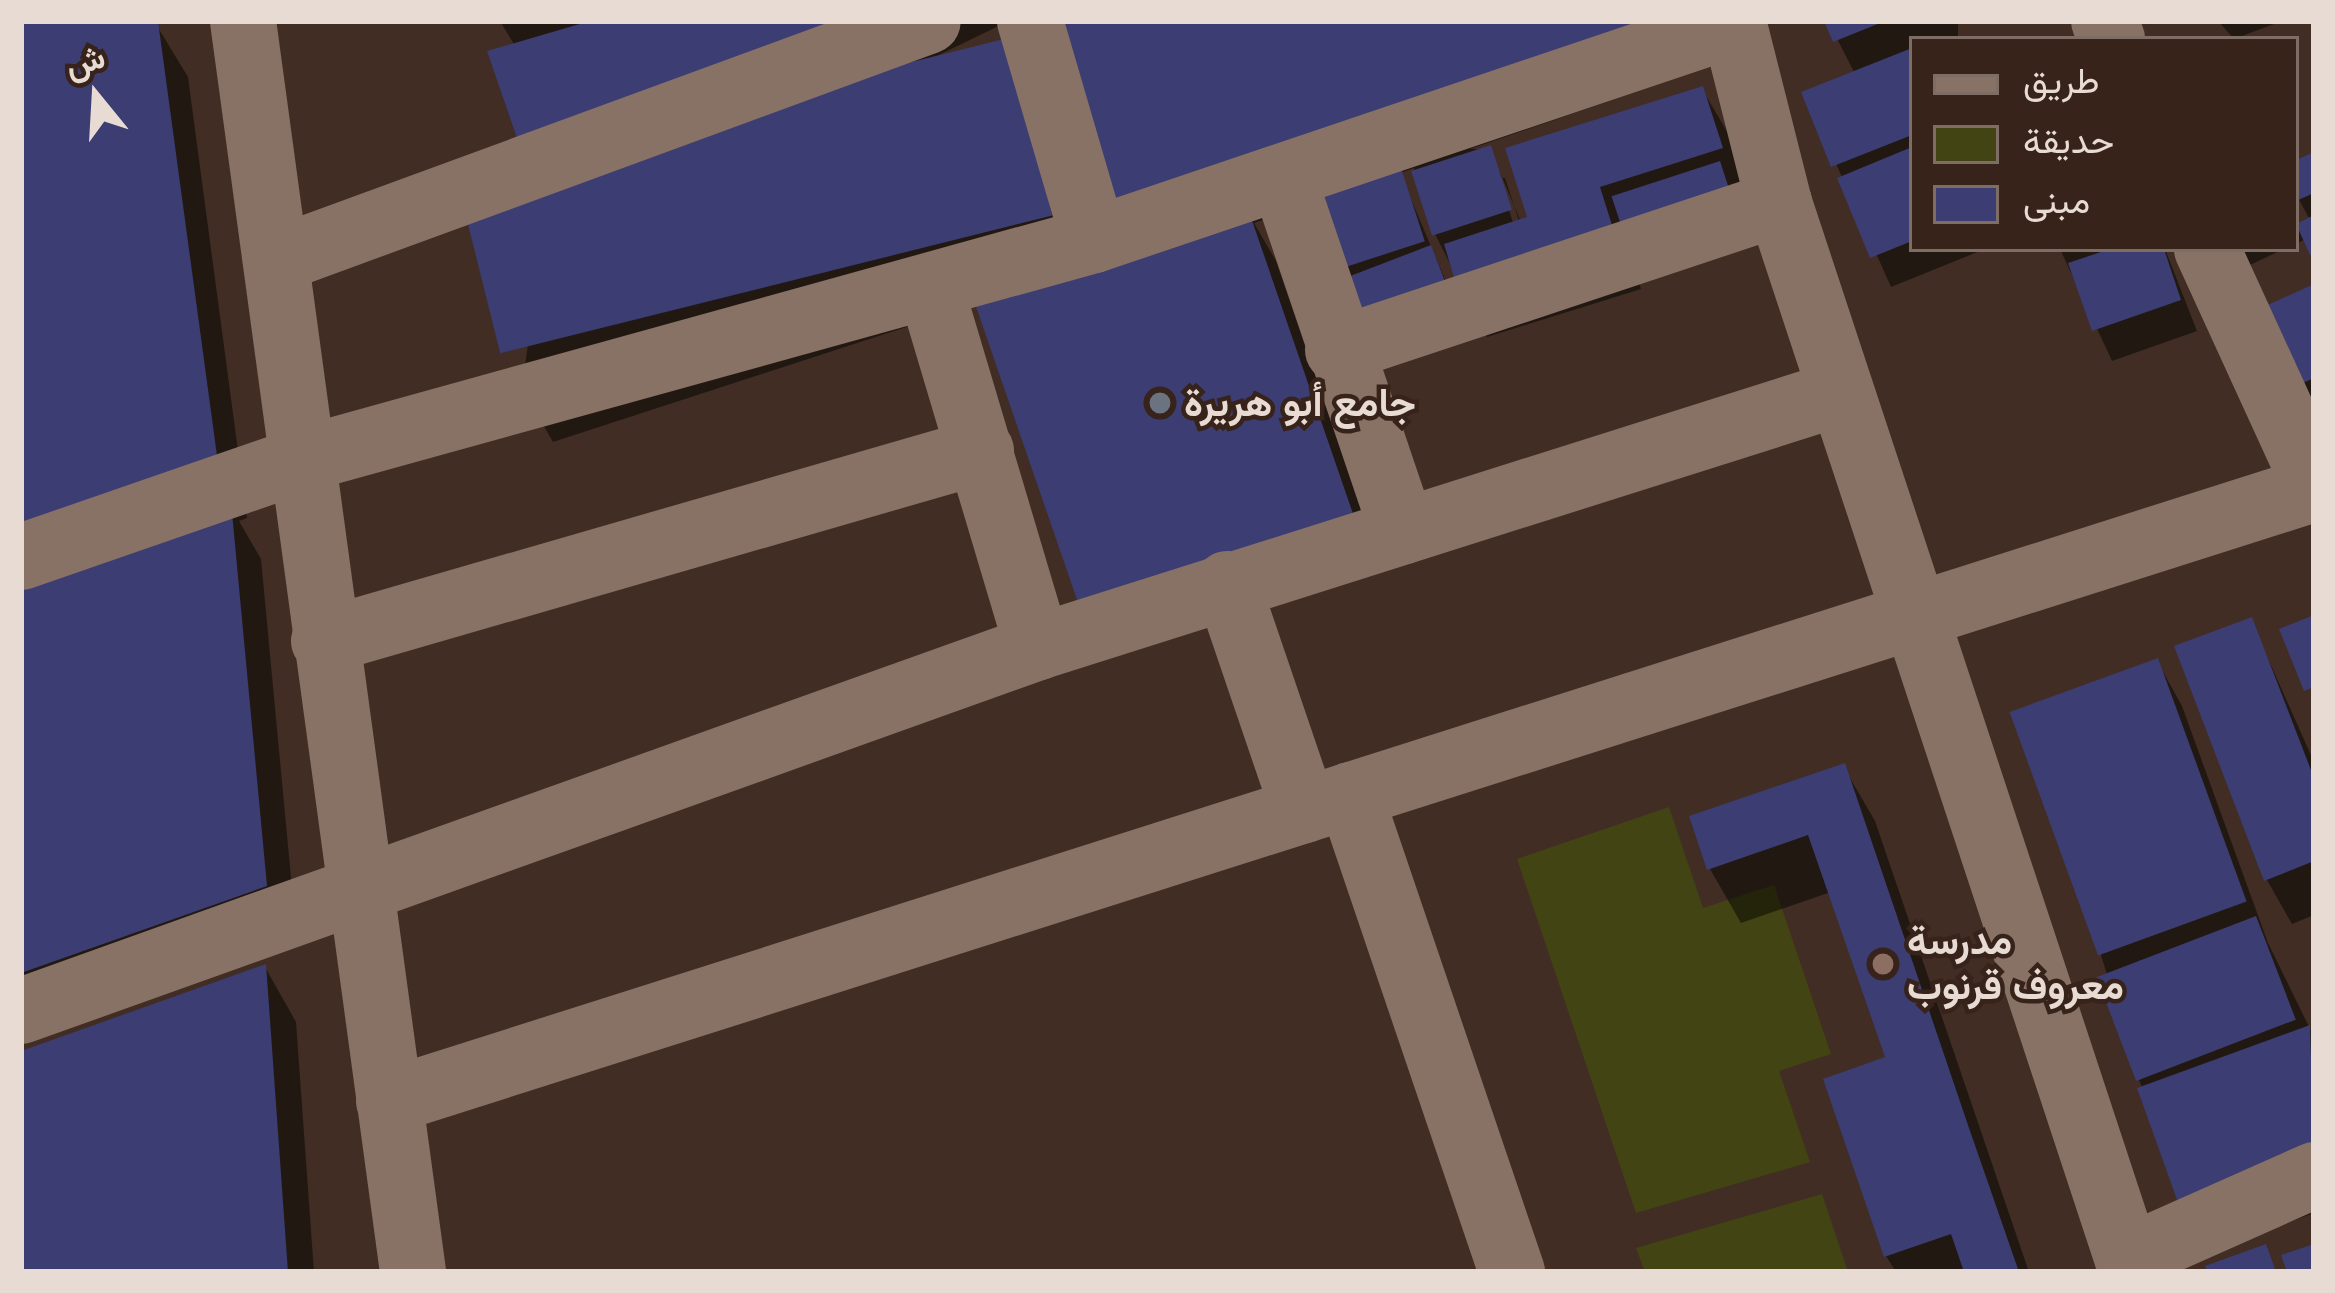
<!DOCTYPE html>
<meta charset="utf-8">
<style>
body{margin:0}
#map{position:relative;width:2335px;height:1293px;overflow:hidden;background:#412d23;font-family:Arial,Vazirmatn,sans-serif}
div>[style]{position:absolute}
.green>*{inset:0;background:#424513}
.shadow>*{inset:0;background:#0007}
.building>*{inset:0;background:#3c3d73;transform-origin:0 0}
.street>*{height:66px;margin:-33px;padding:0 33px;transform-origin:33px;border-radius:33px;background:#887165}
.secondary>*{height:66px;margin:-33px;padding:0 33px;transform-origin:33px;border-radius:33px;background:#887165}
.dots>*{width:33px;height:33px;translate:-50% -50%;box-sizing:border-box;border:6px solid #372319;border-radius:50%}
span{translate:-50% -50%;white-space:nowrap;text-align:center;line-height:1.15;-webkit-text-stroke:9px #372319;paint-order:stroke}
.poi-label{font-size:39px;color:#e8dbd4;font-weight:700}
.left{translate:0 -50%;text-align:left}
.frame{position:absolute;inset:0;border:24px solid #e8dbd4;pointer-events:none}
.legend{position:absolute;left:1909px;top:36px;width:390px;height:216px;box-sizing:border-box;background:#372319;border:3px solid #7e6d64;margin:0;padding:15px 21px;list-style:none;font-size:36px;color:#e8dbd4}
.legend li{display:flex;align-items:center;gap:24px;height:60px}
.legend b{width:60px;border:3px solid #7e6d64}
.north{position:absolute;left:36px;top:36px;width:120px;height:120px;-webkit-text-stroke:9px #372319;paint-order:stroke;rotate:342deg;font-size:33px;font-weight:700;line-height:48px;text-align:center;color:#e8dbd4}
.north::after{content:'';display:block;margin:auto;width:42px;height:54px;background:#e8dbd4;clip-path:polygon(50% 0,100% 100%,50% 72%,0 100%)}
</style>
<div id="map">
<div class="green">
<i style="clip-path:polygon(1669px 807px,1703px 908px,1774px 885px,1831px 1054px,1779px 1071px,1810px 1162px,1636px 1213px,1517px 859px)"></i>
<i style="clip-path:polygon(1822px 1194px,1848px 1272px,1645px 1272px,1636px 1248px)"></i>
</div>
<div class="shadow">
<i style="clip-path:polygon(21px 21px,154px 21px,188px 77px,247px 518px,239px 521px,261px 559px,297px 941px,21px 1039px)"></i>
<i style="clip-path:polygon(evenodd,500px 21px,1009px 21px,871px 88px,1080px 21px,1720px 63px,1470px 149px,1490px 149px,1521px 222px,1702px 89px,1728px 133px,1746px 193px,1627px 243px,1641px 289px,1487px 337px,1435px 234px,1414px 168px,1400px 173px,1466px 329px,1329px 273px,1307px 205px,1254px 223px,1276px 261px,1382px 570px,977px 304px,553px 442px,522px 388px,548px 197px,515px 46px,500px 21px,1499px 178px,1505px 178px,1520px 224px,1514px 226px,1499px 178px)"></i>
<i style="clip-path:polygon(1828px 21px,1958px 21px,1958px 39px,1912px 39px,1912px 249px,1985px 249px,1891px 287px,1805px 94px,1855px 74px)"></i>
<i style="clip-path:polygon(2218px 21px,2282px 21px,2234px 39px)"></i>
<i style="clip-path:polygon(2314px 155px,2314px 256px,2306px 239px,2296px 244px,2296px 227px,2310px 220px,2296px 194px,2296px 163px)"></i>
<i style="clip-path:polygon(2060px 249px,2165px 249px,2197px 331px,2112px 361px)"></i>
<i style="clip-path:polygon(2222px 249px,2284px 249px,2235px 272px)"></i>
<i style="clip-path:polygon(2314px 287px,2314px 417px,2286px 390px)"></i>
<i style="clip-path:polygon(2251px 620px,2314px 762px,2314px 915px,2292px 924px,2267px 880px)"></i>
<i style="clip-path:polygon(2157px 661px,2182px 706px,2268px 943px,2314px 1037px,2314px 1213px,2209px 1251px,2139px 1080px,2101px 955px)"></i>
<i style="clip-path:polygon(1843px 766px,1875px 821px,2029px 1272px,1896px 1272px,1886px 1256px,1889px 1059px,1831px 892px,1741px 923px,1710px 869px)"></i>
<i style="clip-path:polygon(265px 967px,296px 1022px,314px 1272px,21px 1272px,21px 1054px)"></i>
</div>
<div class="building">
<i style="clip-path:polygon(21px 21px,158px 21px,218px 463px,21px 532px)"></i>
<i style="clip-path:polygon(590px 21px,856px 21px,527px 167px,487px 51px)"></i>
<i style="clip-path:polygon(1070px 21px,1652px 21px,1110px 207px,1050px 28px)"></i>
<i style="clip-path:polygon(1824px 21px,1885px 21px,1833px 42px)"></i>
<i style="left:1008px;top:38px;width:183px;height:569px;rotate:76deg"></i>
<i style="clip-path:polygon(1912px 48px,1912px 135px,1831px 167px,1801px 92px)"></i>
<i style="clip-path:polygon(1703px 86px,1723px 148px,1600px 187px,1618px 244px,1459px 294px,1444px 244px,1527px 217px,1505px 148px)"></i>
<i style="left:1491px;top:145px;width:68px;height:84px;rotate:72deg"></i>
<i style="clip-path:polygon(1912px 147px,1912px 241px,1870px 258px,1837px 178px)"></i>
<i style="clip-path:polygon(2314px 152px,2314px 193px,2296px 201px,2296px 160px)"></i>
<i style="left:1720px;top:161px;width:47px;height:114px;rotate:72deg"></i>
<i style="left:1401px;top:168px;width:77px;height:105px;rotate:72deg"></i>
<i style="left:1246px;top:203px;width:330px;height:289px;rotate:71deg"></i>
<i style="clip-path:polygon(2314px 215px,2314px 253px,2310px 255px,2296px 224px)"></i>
<i style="left:1431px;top:245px;width:56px;height:108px;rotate:69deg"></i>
<i style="clip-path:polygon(2110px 249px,2164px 249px,2181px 300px,2092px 331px,2068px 263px)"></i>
<i style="clip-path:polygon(2314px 284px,2314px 378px,2283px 392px,2248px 314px)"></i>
<i style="clip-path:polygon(231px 502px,267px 886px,21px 973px,21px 579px)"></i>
<i style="clip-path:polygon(2314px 615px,2314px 687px,2304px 691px,2279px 629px)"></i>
<i style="clip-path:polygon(2252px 617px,2314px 778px,2314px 861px,2264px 881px,2174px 646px)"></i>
<i style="left:2158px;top:658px;width:259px;height:158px;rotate:70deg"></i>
<i style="clip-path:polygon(1845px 763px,1969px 1128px,2019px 1272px,1964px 1272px,1951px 1234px,1884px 1257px,1823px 1079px,1885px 1057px,1808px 835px,1707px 870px,1689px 816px)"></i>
<i style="left:2256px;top:916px;width:111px;height:171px;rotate:69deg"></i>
<i style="clip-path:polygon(266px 964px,288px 1272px,21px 1272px,21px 1051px)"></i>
<i style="clip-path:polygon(2310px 1025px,2314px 1159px,2180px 1208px,2137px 1088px)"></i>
<i style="clip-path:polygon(2266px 1244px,2276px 1272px,2207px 1272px,2205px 1266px)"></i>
<i style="clip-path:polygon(2314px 1244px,2314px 1272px,2287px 1272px,2281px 1255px)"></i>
</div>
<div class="street">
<i style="left:1030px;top:21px;width:228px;rotate:73.7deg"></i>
<i style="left:1733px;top:21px;width:188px;rotate:75.8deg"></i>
<i style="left:1779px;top:203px;width:1126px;rotate:71.73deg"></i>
<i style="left:2104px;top:21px;width:20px;rotate:66deg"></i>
<i style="left:1284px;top:180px;width:371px;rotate:71.3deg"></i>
<i style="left:2207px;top:249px;width:257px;rotate:65.4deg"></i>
<i style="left:279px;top:259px;width:691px;rotate:-20.14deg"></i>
<i style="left:931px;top:289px;width:374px;rotate:73.4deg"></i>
<i style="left:1338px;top:350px;width:465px;rotate:-18.4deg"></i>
<i style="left:21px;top:557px;width:303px;rotate:-19.1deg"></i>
<i style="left:307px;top:458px;width:817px;rotate:-15.48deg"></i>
<i style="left:1094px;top:240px;width:675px;rotate:-18.65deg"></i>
<i style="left:1227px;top:584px;width:239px;rotate:71.2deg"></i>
<i style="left:324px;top:641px;width:684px;rotate:-16.13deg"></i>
<i style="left:1350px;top:795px;width:504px;rotate:71.24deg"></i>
<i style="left:21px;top:1011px;width:1080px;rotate:-19.69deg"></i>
<i style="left:1038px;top:647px;width:841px;rotate:-17.57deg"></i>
<i style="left:389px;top:1101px;width:2020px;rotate:-17.64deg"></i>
<i style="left:2128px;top:1258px;width:204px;rotate:-24deg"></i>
</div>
<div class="secondary">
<i style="left:243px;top:21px;width:1262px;rotate:82.26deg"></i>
</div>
<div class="dots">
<i style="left:1160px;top:403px;background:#6b7280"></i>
<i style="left:1883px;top:964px;background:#8d6e63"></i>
</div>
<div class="poi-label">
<span class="left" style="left:1184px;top:403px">جامع أبو هريرة</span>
<span class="left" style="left:1907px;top:964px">مدرسة<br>معروف قرنوب</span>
</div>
<div class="frame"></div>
<ul class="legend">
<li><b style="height:15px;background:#887165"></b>طريق</li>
<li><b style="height:33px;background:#424513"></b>حديقة</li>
<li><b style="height:33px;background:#3c3d73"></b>مبنى</li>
</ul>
<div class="north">ش</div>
</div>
